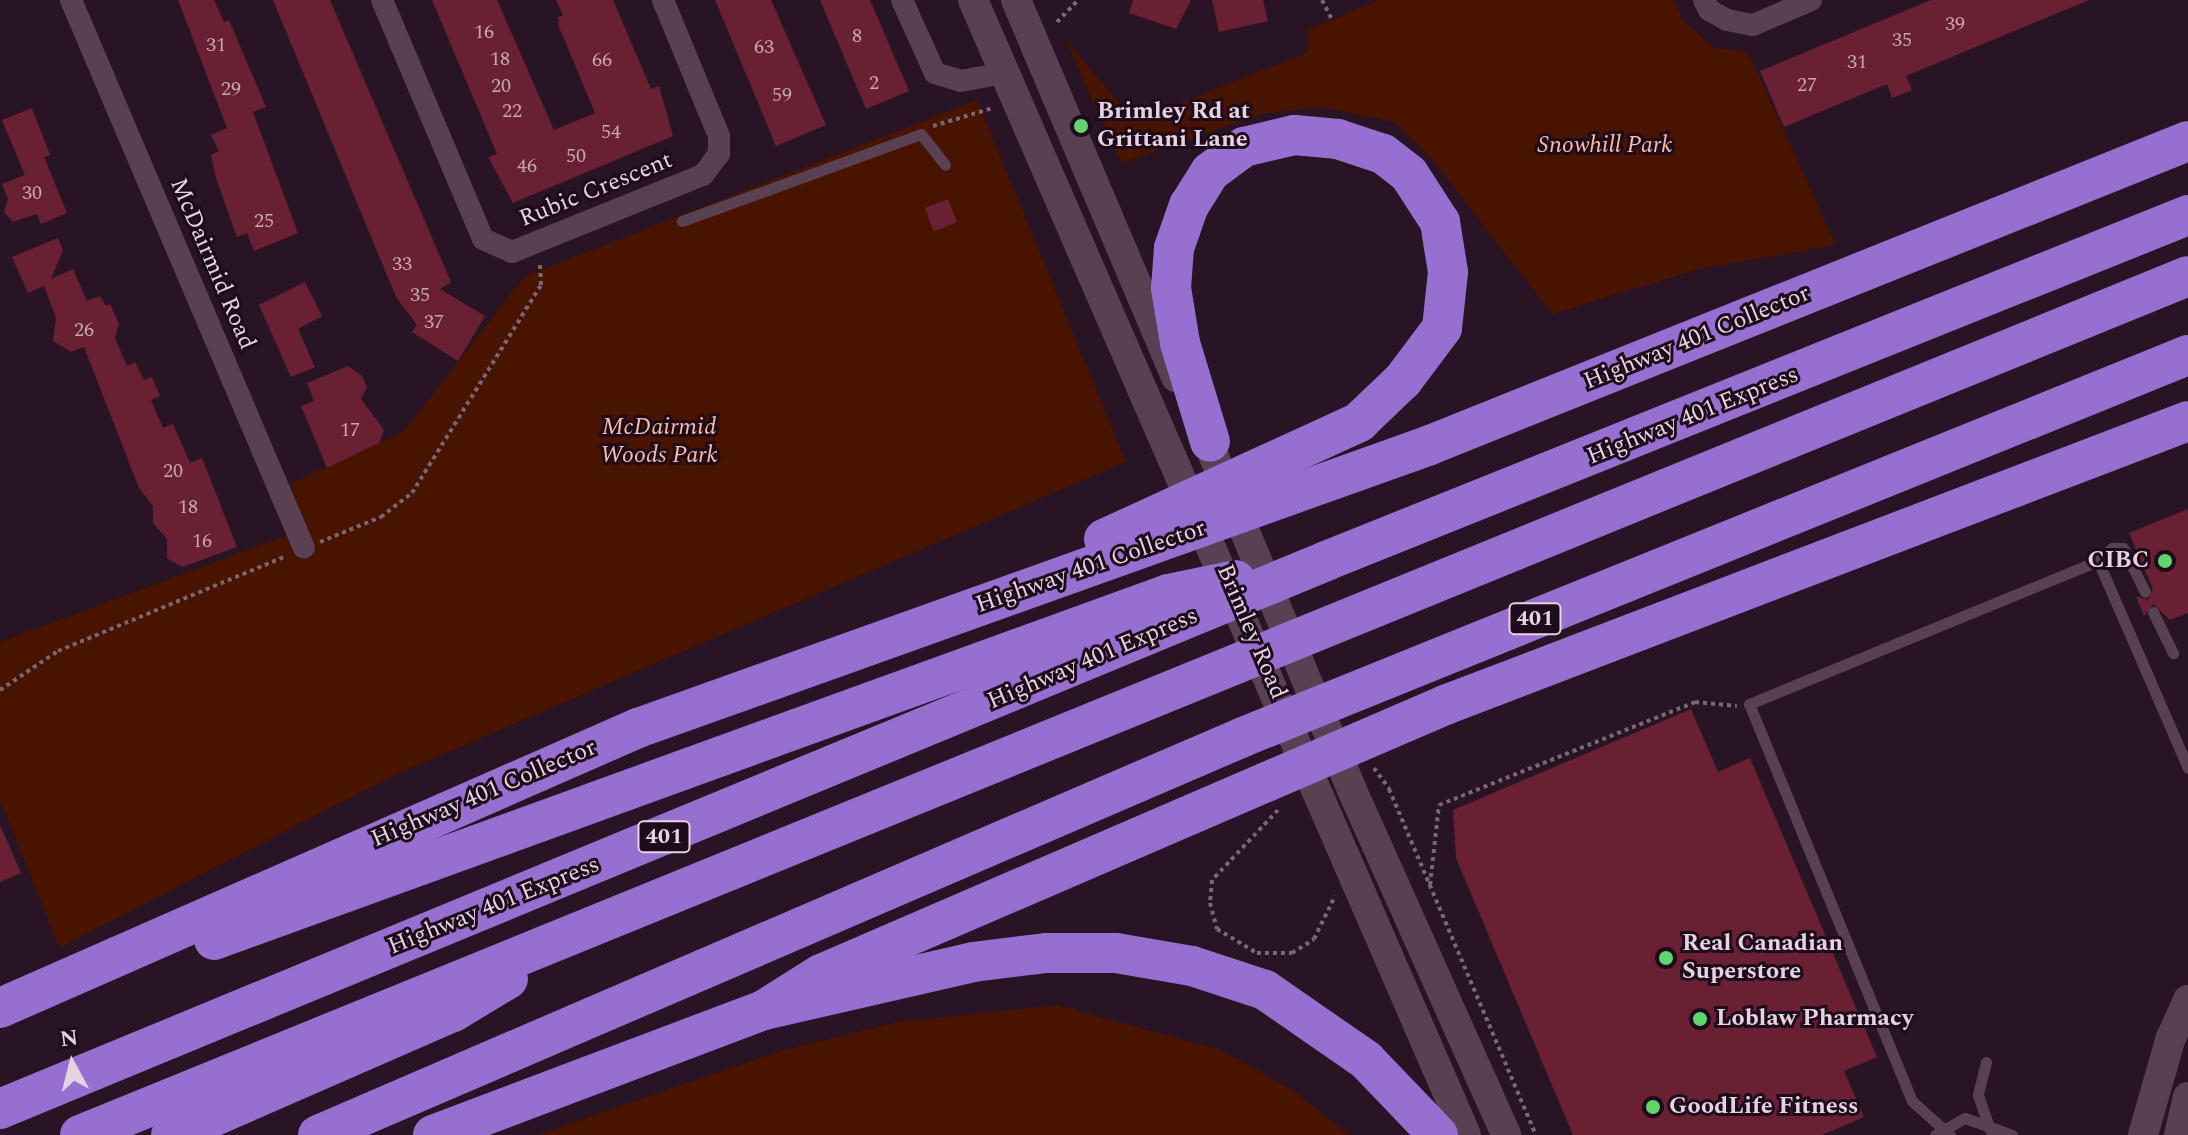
<!DOCTYPE html>
<style>
body{margin:0}
#map{position:relative;width:2188px;height:1135px;overflow:hidden;background:#281424;font-family:Spectral,serif}
div>[style]{position:absolute}
.green>*{inset:0;background:#481400}
.building>*{inset:0;background:#6a2033;transform-origin:0 0}
.path>*{height:4px;margin-top:-2px;transform-origin:0;background:repeating-linear-gradient(90deg,#786674 0 4px,transparent 0 8px)}
.lane>*{height:11px;margin:-5.5px;padding:0 5.5px;transform-origin:5.5px;border-radius:5.5px;background:#594153}
.street>*{height:22px;margin:-11px;padding:0 11px;transform-origin:11px;border-radius:11px;background:#594153}
.secondary>*{height:30px;margin:-15px;padding:0 15px;transform-origin:15px;border-radius:15px;background:#594153}
.highway>*{height:40px;margin:-20px;padding:0 20px;transform-origin:20px;border-radius:20px;background:#966fd0}
.dots>*{width:22px;height:22px;translate:-50% -50%;box-sizing:border-box;border:4px solid #1e0b1b;border-radius:50%}
span{translate:-50% -50%;white-space:nowrap;text-align:center;line-height:1.15;-webkit-text-stroke:6px #1e0b1b;paint-order:stroke}
.number-label{font-size:20px;color:#c5a7b4}
.number-label span{-webkit-text-stroke-width:0}
.shield-label span{padding:2px 6px;background:#1e0b1b;border:2px solid;border-radius:6px;-webkit-text-stroke-width:0}
.shield-label{font-size:22px;color:#e3d4df;font-weight:700}
.poi-label{font-size:24px;color:#e3d4df;font-weight:700}
.left{translate:0 -50%;text-align:left}
.right{translate:-100% -50%;text-align:right}
.park-label{font-size:24px;color:#fcbca2;font-style:italic}
.street-label{font-size:24px;color:#e3d4df}
.north{position:absolute;left:32px;top:1023px;width:80px;height:80px;-webkit-text-stroke:6px #1e0b1b;paint-order:stroke;rotate:353deg;font-size:22px;font-weight:700;line-height:32px;text-align:center;color:#e3d4df}
.north::after{content:'';display:block;margin:auto;width:28px;height:36px;background:#e3d4df;clip-path:polygon(50% 0,100% 100%,50% 72%,0 100%)}
</style>
<div id="map">
<div class="green">
<i style="clip-path:polygon(1379px 0,1674px 0,1683px 21px,1715px 48px,1748px 52px,1836px 245px,1699px 269px,1552px 314px,1432px 159px,1394px 122px,1321px 107px,1262px 114px,1121px 163px,1064px 37px,1134px 121px,1307px 53px,1307px 30px)"></i>
<i style="clip-path:polygon(977px 100px,1126px 462px,395px 775px,59px 948px,0 799px,0 642px,304px 529px,291px 483px,403px 432px,525px 276px)"></i>
<i style="clip-path:polygon(1057px 1005px,1221px 1050px,1296px 1092px,1349px 1135px,537px 1135px,782px 1050px,897px 1022px)"></i>
</div>
<div class="building">
<i style="clip-path:polygon(178px 0,214px 0,224px 22px,229px 20px,266px 107px,253px 112px,298px 233px,254px 251px,247px 233px,237px 237px,216px 178px,211px 155px,219px 151px,211px 135px,227px 128px)"></i>
<i style="clip-path:polygon(273px 0,330px 0,451px 282px,440px 289px,485px 316px,458px 361px,412px 332px,417px 325px,396px 297px)"></i>
<i style="clip-path:polygon(432px 0,497px 0,554px 130px,595px 113px,559px 27px,558px 17px,563px 15px,556px 0,613px 0,651px 89px,659px 86px,673px 136px,513px 203px,488px 157px,497px 154px)"></i>
<i style="clip-path:polygon(715px 0,771px 0,826px 125px,776px 146px)"></i>
<i style="clip-path:polygon(820px 0,870px 0,909px 91px,866px 109px)"></i>
<i style="clip-path:polygon(1133px 0,1191px 0,1176px 29px,1129px 13px)"></i>
<i style="clip-path:polygon(1212px 0,1263px 0,1268px 21px,1219px 32px)"></i>
<i style="clip-path:polygon(1931px 0,2089px 0,1906px 76px,1912px 90px,1892px 98px,1887px 84px,1784px 127px,1760px 71px)"></i>
<i style="clip-path:polygon(32px 108px,50px 155px,44px 157px,67px 213px,41px 224px,37px 214px,13px 222px,4px 212px,8px 199px,2px 184px,25px 175px,2px 120px)"></i>
<i style="left:948px;top:199px;width:25px;height:25px;rotate:69deg"></i>
<i style="clip-path:polygon(58px 238px,63px 250px,51px 279px,73px 269px,87px 301px,100px 296px,106px 306px,110px 304px,119px 324px,115px 338px,127px 366px,135px 362px,144px 380px,152px 377px,160px 396px,151px 400px,163px 428px,173px 424px,190px 463px,202px 458px,237px 547px,182px 567px,167px 558px,167px 539px,153px 523px,153px 506px,139px 488px,84px 347px,71px 352px,53px 341px,56px 317px,44px 286px,28px 293px,12px 257px)"></i>
<i style="clip-path:polygon(305px 282px,322px 316px,298px 329px,315px 367px,291px 377px,259px 305px)"></i>
<i style="clip-path:polygon(348px 366px,362px 376px,367px 387px,361px 399px,384px 430px,379px 443px,327px 468px,301px 406px,314px 401px,307px 383px)"></i>
<i style="clip-path:polygon(2188px 509px,2188px 613px,2170px 620px,2153px 604px,2144px 616px,2136px 596px,2148px 600px,2153px 589px,2129px 533px)"></i>
<i style="clip-path:polygon(1691px 709px,1718px 772px,1750px 758px,1877px 1057px,1844px 1071px,1864px 1117px,1822px 1135px,1573px 1135px,1456px 858px,1453px 810px)"></i>
<i style="clip-path:polygon(0 825px,21px 873px,0 882px)"></i>
</div>
<div class="path">
<i style="left:1322px;top:0;width:22px;rotate:63deg"></i>
<i style="left:1057px;top:22px;width:30px;rotate:-46deg"></i>
<i style="left:933px;top:126px;width:63px;rotate:-16.7deg"></i>
<i style="left:320px;top:542px;width:66px;rotate:-22.3deg"></i>
<i style="left:381px;top:517px;width:39px;rotate:-38deg"></i>
<i style="left:412px;top:493px;width:245px;rotate:-58.2deg"></i>
<i style="left:541px;top:285px;width:21px;rotate:-93deg"></i>
<i style="left:0;top:690px;width:70px;rotate:-33.9deg"></i>
<i style="left:58px;top:651px;width:247px;rotate:-22.6deg"></i>
<i style="left:1374px;top:768px;width:26px;rotate:54deg"></i>
<i style="left:1389px;top:789px;width:376px;rotate:67deg"></i>
<i style="left:1278px;top:810px;width:96px;rotate:133.3deg"></i>
<i style="left:1212px;top:880px;width:23px;rotate:95deg"></i>
<i style="left:1210px;top:903px;width:27px;rotate:75deg"></i>
<i style="left:1217px;top:929px;width:47px;rotate:31deg"></i>
<i style="left:1257px;top:953px;width:35px"></i>
<i style="left:1292px;top:953px;width:26px;rotate:-32deg"></i>
<i style="left:1314px;top:939px;width:48px;rotate:-64deg"></i>
<i style="left:1430px;top:885px;width:81px;rotate:-83.6deg"></i>
<i style="left:1439px;top:805px;width:276px;rotate:-21.9deg"></i>
<i style="left:1695px;top:702px;width:42px;rotate:5.4deg"></i>
</div>
<div class="lane">
<i style="left:682px;top:221px;width:254px;rotate:-20deg"></i>
<i style="left:921px;top:134px;width:39px;rotate:52deg"></i>
<i style="left:2098px;top:561px;width:19px;rotate:-43deg"></i>
<i style="left:2112px;top:548px;width:11px"></i>
<i style="left:2123px;top:548px;width:49px;rotate:63.4deg"></i>
<i style="left:2153px;top:612px;width:46px;rotate:64deg"></i>
<i style="left:1986px;top:1062px;width:34px;rotate:104deg"></i>
<i style="left:1978px;top:1095px;width:37px;rotate:71deg"></i>
<i style="left:1935px;top:1135px;width:34px;rotate:-30deg"></i>
<i style="left:1965px;top:1118px;width:50px;rotate:19.9deg"></i>
<i style="left:1950px;top:1135px;width:51px;rotate:-138.2deg"></i>
<i style="left:1912px;top:1101px;width:429px;rotate:-112.3deg"></i>
<i style="left:1749px;top:704px;width:377px;rotate:-22.3deg"></i>
<i style="left:2098px;top:561px;width:226px;rotate:66.5deg"></i>
</div>
<div class="street">
<i style="left:71px;top:0;width:595px;rotate:66.97deg"></i>
<i style="left:382px;top:0;width:259px;rotate:67.1deg"></i>
<i style="left:483px;top:239px;width:32px;rotate:24deg"></i>
<i style="left:512px;top:252px;width:206px;rotate:-22deg"></i>
<i style="left:703px;top:175px;width:26px;rotate:-53deg"></i>
<i style="left:719px;top:154px;width:18px;rotate:-90deg"></i>
<i style="left:719px;top:136px;width:147px;rotate:-112.4deg"></i>
<i style="left:902px;top:0;width:80px;rotate:65.7deg"></i>
<i style="left:935px;top:73px;width:27px;rotate:17deg"></i>
<i style="left:961px;top:81px;width:43px;rotate:-10.8deg"></i>
<i style="left:1704px;top:0;width:11px;rotate:63deg"></i>
<i style="left:1709px;top:10px;width:21px;rotate:29deg"></i>
<i style="left:1727px;top:20px;width:26px;rotate:11deg"></i>
<i style="left:1753px;top:25px;width:63px;rotate:-23.3deg"></i>
</div>
<div class="secondary">
<i style="left:973px;top:0;width:1237px;rotate:66.52deg"></i>
<i style="left:1016px;top:0;width:410px;rotate:67deg"></i>
<i style="left:1200px;top:423px;width:397px;rotate:67.5deg"></i>
<i style="left:1352px;top:790px;width:378px;rotate:65.9deg"></i>
<i style="left:2143px;top:1135px;width:99px;rotate:-74.1deg"></i>
<i style="left:2170px;top:1040px;width:44px;rotate:-65.8deg"></i>
<i style="left:2179px;top:1135px;width:39px;rotate:-77deg"></i>
</div>
<div class="highway">
<i style="left:1104px;top:539px;width:281px;rotate:-24.6deg"></i>
<i style="left:1359px;top:422px;width:61px;rotate:-43.7deg"></i>
<i style="left:1403px;top:380px;width:65px;rotate:-53.1deg"></i>
<i style="left:1442px;top:328px;width:56px;rotate:-83.9deg"></i>
<i style="left:1448px;top:272px;width:51px;rotate:-99.1deg"></i>
<i style="left:1440px;top:222px;width:57px;rotate:-122.9deg"></i>
<i style="left:1409px;top:174px;width:33px;rotate:-142deg"></i>
<i style="left:1383px;top:154px;width:47px;rotate:-161.6deg"></i>
<i style="left:1338px;top:139px;width:44px;rotate:-174.8deg"></i>
<i style="left:1294px;top:135px;width:51px;rotate:166.5deg"></i>
<i style="left:1244px;top:147px;width:42px;rotate:143.7deg"></i>
<i style="left:1210px;top:172px;width:39px;rotate:122deg"></i>
<i style="left:1189px;top:205px;width:46px;rotate:109.2deg"></i>
<i style="left:1174px;top:248px;width:40px;rotate:94.3deg"></i>
<i style="left:1171px;top:288px;width:56px;rotate:80.7deg"></i>
<i style="left:1180px;top:343px;width:103px;rotate:73.1deg"></i>
<i style="left:214px;top:940px;width:1015px;rotate:-19.93deg"></i>
<i style="left:1168px;top:594px;width:69px;rotate:-11.6deg"></i>
<i style="left:0;top:1008px;width:697px;rotate:-23.7deg"></i>
<i style="left:638px;top:728px;width:841px;rotate:-19.66deg"></i>
<i style="left:1430px;top:445px;width:817px;rotate:-21.85deg"></i>
<i style="left:764px;top:1010px;width:67px;rotate:-32.3deg"></i>
<i style="left:821px;top:974px;width:680px;rotate:-23.32deg"></i>
<i style="left:1445px;top:705px;width:795px;rotate:-20.92deg"></i>
<i style="left:0;top:1109px;width:1435px;rotate:-22.45deg"></i>
<i style="left:1326px;top:561px;width:929px;rotate:-21.87deg"></i>
<i style="left:80px;top:1135px;width:2276px;rotate:-22.17deg"></i>
<i style="left:171px;top:1135px;width:308px;rotate:-23.6deg"></i>
<i style="left:453px;top:1012px;width:64px;rotate:-31deg"></i>
<i style="left:318px;top:1135px;width:1007px;rotate:-23.28deg"></i>
<i style="left:1243px;top:737px;width:1019px;rotate:-22.01deg"></i>
<i style="left:433px;top:1135px;width:354px;rotate:-20.7deg"></i>
<i style="left:764px;top:1010px;width:214px;rotate:-12.9deg"></i>
<i style="left:973px;top:962px;width:74px;rotate:-7deg"></i>
<i style="left:1046px;top:953px;width:70px"></i>
<i style="left:1116px;top:953px;width:77px;rotate:9.7deg"></i>
<i style="left:1192px;top:966px;width:77px;rotate:18.2deg"></i>
<i style="left:1265px;top:990px;width:123px;rotate:34.7deg"></i>
<i style="left:1366px;top:1060px;width:104px;rotate:46.2deg"></i>
</div>
<div class="dots">
<i style="left:1081px;top:126px;background:#5fd56b"></i>
<i style="left:2165px;top:561px;background:#5fd56b"></i>
<i style="left:1666px;top:958px;background:#5fd56b"></i>
<i style="left:1700px;top:1019px;background:#5fd56b"></i>
<i style="left:1653px;top:1107px;background:#5fd56b"></i>
</div>
<div class="number-label">
<span style="left:1955px;top:24px">39</span>
<span style="left:484px;top:32px">16</span>
<span style="left:857px;top:36px">8</span>
<span style="left:1902px;top:40px">35</span>
<span style="left:216px;top:45px">31</span>
<span style="left:764px;top:47px">63</span>
<span style="left:500px;top:59px">18</span>
<span style="left:602px;top:60px">66</span>
<span style="left:1857px;top:62px">31</span>
<span style="left:874px;top:83px">2</span>
<span style="left:1807px;top:85px">27</span>
<span style="left:501px;top:86px">20</span>
<span style="left:231px;top:89px">29</span>
<span style="left:782px;top:95px">59</span>
<span style="left:512px;top:111px">22</span>
<span style="left:611px;top:132px">54</span>
<span style="left:576px;top:156px">50</span>
<span style="left:527px;top:166px">46</span>
<span style="left:32px;top:193px">30</span>
<span style="left:264px;top:221px">25</span>
<span style="left:402px;top:264px">33</span>
<span style="left:420px;top:295px">35</span>
<span style="left:434px;top:322px">37</span>
<span style="left:84px;top:330px">26</span>
<span style="left:350px;top:430px">17</span>
<span style="left:173px;top:471px">20</span>
<span style="left:188px;top:507px">18</span>
<span style="left:202px;top:541px">16</span>
</div>
<div class="shield-label">
<span style="left:1535px;top:619px">401</span>
<span style="left:664px;top:837px">401</span>
</div>
<div class="poi-label">
<span class="left" style="left:1097px;top:126px">Brimley Rd at<br>Grittani Lane</span>
<span class="right" style="left:2149px;top:561px">CIBC</span>
<span class="left" style="left:1682px;top:958px">Real Canadian<br>Superstore</span>
<span class="left" style="left:1716px;top:1019px">Loblaw Pharmacy</span>
<span class="left" style="left:1669px;top:1107px">GoodLife Fitness</span>
</div>
<div class="park-label">
<span style="left:1605px;top:146px">Snowhill Park</span>
<span style="left:659px;top:442px">McDairmid<br>Woods Park</span>
</div>
<div class="street-label">
<span style="left:596px;top:190px;rotate:-22deg">Rubic Crescent</span>
<span style="left:212px;top:264px;rotate:67deg">McDairmid Road</span>
<span style="left:1697px;top:338px;rotate:-22deg">Highway 401 Collector</span>
<span style="left:1693px;top:416px;rotate:-22deg">Highway 401 Express</span>
<span style="left:1091px;top:567px;rotate:-19deg">Highway 401 Collector</span>
<span style="left:1251px;top:632px;rotate:67deg">Brimley Road</span>
<span style="left:1093px;top:659px;rotate:-23deg">Highway 401 Express</span>
<span style="left:484px;top:794px;rotate:-23deg">Highway 401 Collector</span>
<span style="left:494px;top:906px;rotate:-22deg">Highway 401 Express</span>
</div>
<div class="north">N</div>
</div>
